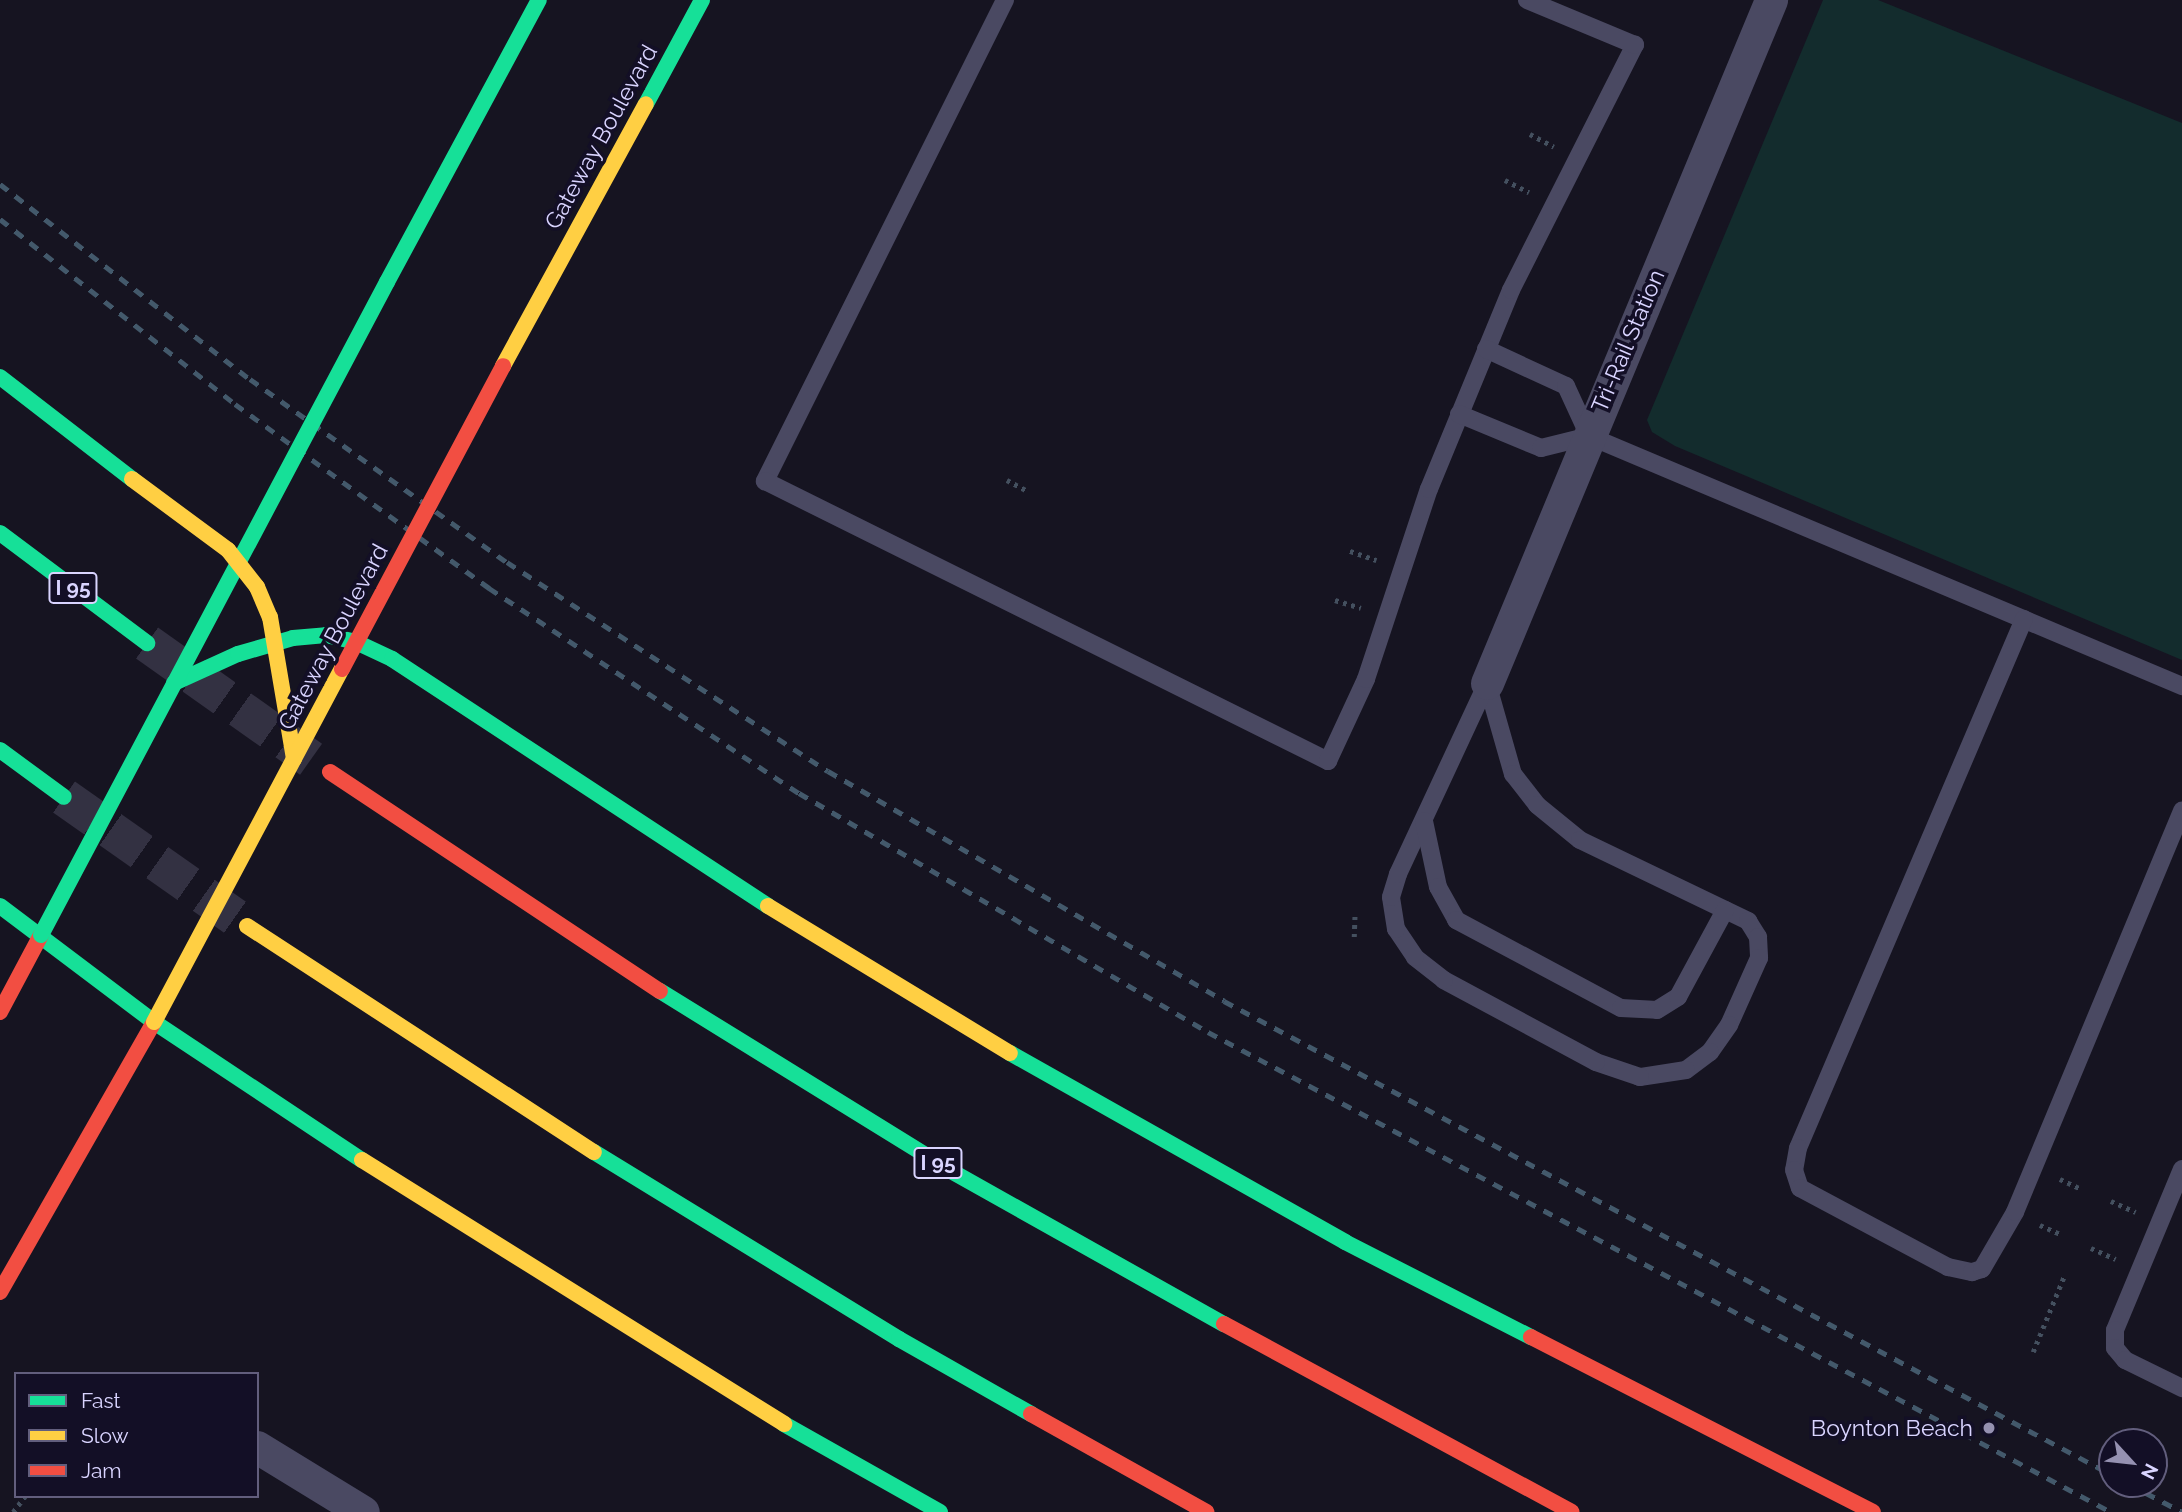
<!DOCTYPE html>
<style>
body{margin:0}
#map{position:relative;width:2182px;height:1512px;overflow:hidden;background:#161421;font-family:Raleway,sans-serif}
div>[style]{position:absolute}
.green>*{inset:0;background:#132c2d}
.highway-tunnel>*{height:38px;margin-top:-19px;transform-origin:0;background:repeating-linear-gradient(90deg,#333142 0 38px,transparent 0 57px)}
.path>*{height:4.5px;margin-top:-2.25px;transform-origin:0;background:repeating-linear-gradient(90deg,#44505f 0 3.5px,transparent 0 8.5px)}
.lane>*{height:18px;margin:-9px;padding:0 9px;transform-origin:9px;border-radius:9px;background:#4a4962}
.street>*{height:33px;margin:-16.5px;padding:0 16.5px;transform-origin:16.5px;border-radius:16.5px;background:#4a4962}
.fast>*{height:16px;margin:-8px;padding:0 8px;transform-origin:8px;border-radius:8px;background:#16e098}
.slow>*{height:16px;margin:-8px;padding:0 8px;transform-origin:8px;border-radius:8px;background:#ffcf43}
.jam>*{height:16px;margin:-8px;padding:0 8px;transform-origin:8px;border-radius:8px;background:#f24e42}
.rail>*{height:5px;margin-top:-2.5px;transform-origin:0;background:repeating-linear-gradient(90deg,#43596b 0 10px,transparent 0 19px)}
.fast-bridge>*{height:16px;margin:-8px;padding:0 8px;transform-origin:8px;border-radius:8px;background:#16e098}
.slow-bridge>*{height:16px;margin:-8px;padding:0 8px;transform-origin:8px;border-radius:8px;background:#ffcf43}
.jam-bridge>*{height:16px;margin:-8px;padding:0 8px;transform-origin:8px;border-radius:8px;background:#f24e42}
.dots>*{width:19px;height:19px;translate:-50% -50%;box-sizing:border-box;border:4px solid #130f26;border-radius:50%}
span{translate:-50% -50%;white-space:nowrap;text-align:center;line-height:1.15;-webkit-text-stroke:7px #130f26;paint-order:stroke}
.shield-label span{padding:2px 5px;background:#130f26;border:2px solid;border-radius:5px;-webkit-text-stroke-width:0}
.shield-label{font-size:21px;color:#d9d4ff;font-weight:700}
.street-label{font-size:23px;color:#d9d4ff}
.poi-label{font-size:23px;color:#d9d4ff}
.right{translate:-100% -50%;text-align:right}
.legend{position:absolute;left:14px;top:1372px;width:245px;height:126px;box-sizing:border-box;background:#130f26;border:2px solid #625e7d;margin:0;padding:9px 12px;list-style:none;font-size:21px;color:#d9d4ff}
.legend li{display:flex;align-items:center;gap:14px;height:35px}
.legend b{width:35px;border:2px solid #625e7d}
.north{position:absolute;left:2098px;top:1428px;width:70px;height:70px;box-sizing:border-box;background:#130f26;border:2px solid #625e7d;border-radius:50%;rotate:117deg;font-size:19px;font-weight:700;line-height:28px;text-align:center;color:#d9d4ff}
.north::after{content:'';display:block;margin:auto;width:24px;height:32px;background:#9591b1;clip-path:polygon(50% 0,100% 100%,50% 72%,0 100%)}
</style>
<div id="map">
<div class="green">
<i style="clip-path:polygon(1823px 0,1878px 0,2182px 123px,2182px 660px,1675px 446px,1652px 432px,1647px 420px)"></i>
</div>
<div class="highway-tunnel">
<i style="left:147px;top:643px;width:201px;rotate:35.3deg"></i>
<i style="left:64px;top:797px;width:219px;rotate:35.1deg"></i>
</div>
<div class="path">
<i style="left:1530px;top:134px;width:27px;rotate:28deg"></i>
<i style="left:1505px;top:180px;width:27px;rotate:27deg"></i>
<i style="left:1007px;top:480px;width:24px;rotate:28deg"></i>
<i style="left:1350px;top:551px;width:28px;rotate:19deg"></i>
<i style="left:1335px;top:600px;width:27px;rotate:17deg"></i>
<i style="left:1354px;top:937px;width:25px;rotate:-88deg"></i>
<i style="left:2060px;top:1179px;width:23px;rotate:25deg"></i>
<i style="left:2111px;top:1201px;width:27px;rotate:24deg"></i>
<i style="left:2040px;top:1225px;width:24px;rotate:24deg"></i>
<i style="left:2091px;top:1248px;width:27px;rotate:24deg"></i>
<i style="left:2033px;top:1352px;width:84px;rotate:-67.7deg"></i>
<i style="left:13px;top:1512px;width:20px;rotate:-53deg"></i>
</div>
<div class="lane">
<i style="left:1005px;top:0;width:538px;rotate:116.52deg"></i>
<i style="left:765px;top:481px;width:629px;rotate:26.44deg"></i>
<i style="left:1328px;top:761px;width:90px;rotate:-65.1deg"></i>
<i style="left:1366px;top:679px;width:200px;rotate:-71.7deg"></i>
<i style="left:1429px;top:489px;width:215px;rotate:-67.6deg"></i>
<i style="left:1511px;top:290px;width:275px;rotate:-63.2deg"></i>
<i style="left:1635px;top:45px;width:117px;rotate:-157.4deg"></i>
<i style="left:1486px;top:349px;width:88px;rotate:24.8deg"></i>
<i style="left:1566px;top:386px;width:55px;rotate:65.3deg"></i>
<i style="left:1459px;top:414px;width:89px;rotate:22.5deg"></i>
<i style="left:1541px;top:448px;width:49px;rotate:-14deg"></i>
<i style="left:1589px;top:436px;width:644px;rotate:22.86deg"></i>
<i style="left:2024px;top:619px;width:575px;rotate:113.13deg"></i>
<i style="left:1798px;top:1148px;width:22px;rotate:100deg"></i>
<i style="left:1794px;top:1170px;width:19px;rotate:72deg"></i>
<i style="left:1800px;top:1188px;width:168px;rotate:28.1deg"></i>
<i style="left:1948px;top:1267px;width:25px;rotate:12deg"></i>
<i style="left:1972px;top:1272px;width:10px;rotate:-17deg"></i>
<i style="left:1982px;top:1269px;width:66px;rotate:-59.9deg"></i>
<i style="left:2015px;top:1212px;width:435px;rotate:-67.4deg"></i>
<i style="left:1487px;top:683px;width:95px;rotate:74.1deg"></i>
<i style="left:1513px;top:774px;width:39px;rotate:52deg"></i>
<i style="left:1537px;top:805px;width:55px;rotate:39.1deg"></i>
<i style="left:1580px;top:840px;width:187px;rotate:25.7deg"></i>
<i style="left:1748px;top:921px;width:19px;rotate:58deg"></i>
<i style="left:1758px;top:937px;width:21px;rotate:87deg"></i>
<i style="left:1759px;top:958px;width:73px;rotate:114.1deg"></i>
<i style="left:1729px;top:1025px;width:33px;rotate:125deg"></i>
<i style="left:1710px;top:1052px;width:30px;rotate:143deg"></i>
<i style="left:1686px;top:1070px;width:47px;rotate:171.3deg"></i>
<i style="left:1640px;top:1077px;width:46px;rotate:-161.2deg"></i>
<i style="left:1596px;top:1062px;width:173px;rotate:-151.7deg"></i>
<i style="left:1444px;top:980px;width:37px;rotate:-142deg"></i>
<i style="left:1415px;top:957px;width:34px;rotate:-124deg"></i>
<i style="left:1396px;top:929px;width:32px;rotate:-99deg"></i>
<i style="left:1391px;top:897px;width:24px;rotate:-73deg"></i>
<i style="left:1398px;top:874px;width:211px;rotate:-65deg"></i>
<i style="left:1424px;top:821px;width:67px;rotate:78deg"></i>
<i style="left:1438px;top:887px;width:38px;rotate:61deg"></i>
<i style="left:1456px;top:920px;width:187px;rotate:28.1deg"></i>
<i style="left:1621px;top:1008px;width:36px;rotate:3deg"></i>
<i style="left:1657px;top:1010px;width:25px;rotate:-32deg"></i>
<i style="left:1678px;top:997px;width:99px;rotate:-61.6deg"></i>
<i style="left:2182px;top:1169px;width:174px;rotate:112.6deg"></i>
<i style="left:2115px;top:1330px;width:18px;rotate:90deg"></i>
<i style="left:2115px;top:1348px;width:16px;rotate:50deg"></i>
<i style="left:2125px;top:1360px;width:64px;rotate:26.2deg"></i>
</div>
<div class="street">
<i style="left:1487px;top:683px;width:740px;rotate:-67.42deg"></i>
<i style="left:257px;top:1447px;width:124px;rotate:31.5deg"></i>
</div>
<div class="fast">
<i style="left:646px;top:104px;width:118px;rotate:-61.7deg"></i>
<i style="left:387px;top:282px;width:320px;rotate:-61.7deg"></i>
<i style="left:0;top:377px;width:167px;rotate:37.7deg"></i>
<i style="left:0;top:533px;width:184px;rotate:36.8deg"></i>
<i style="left:356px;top:642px;width:40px;rotate:25deg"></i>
<i style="left:392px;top:659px;width:450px;rotate:33.3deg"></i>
<i style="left:0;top:750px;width:79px;rotate:36.3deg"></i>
<i style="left:0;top:906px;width:193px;rotate:37deg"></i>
<i style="left:154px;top:1022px;width:250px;rotate:33.6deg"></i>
<i style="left:660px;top:991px;width:342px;rotate:31.7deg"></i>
<i style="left:951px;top:1171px;width:313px;rotate:29.3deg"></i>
<i style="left:1010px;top:1053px;width:385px;rotate:29.4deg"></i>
<i style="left:1345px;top:1242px;width:209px;rotate:27.1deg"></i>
<i style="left:594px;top:1152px;width:358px;rotate:31.5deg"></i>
<i style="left:899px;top:1339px;width:152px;rotate:29.6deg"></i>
<i style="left:784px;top:1424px;width:179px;rotate:29.4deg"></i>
</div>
<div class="slow">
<i style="left:503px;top:366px;width:298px;rotate:-61.4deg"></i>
<i style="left:768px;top:906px;width:283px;rotate:31.3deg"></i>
<i style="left:247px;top:926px;width:414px;rotate:33.1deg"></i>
<i style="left:362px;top:1160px;width:498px;rotate:32deg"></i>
</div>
<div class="jam">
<i style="left:330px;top:772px;width:396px;rotate:33.6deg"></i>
<i style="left:0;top:1012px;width:87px;rotate:-62deg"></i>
<i style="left:0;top:1292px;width:311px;rotate:-60.3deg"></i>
<i style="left:1224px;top:1324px;width:395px;rotate:28.4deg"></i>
<i style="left:1531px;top:1337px;width:384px;rotate:27.1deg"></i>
<i style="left:1031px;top:1414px;width:201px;rotate:29.2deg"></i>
</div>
<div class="rail">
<i style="left:0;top:184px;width:317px;rotate:38deg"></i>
<i style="left:250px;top:379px;width:315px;rotate:35.5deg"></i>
<i style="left:507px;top:562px;width:383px;rotate:33.1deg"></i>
<i style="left:828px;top:771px;width:458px;rotate:30.1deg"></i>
<i style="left:1224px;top:1001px;width:1007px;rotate:28.09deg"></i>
<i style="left:0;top:219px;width:299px;rotate:38.2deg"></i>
<i style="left:235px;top:404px;width:314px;rotate:35.9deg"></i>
<i style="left:489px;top:588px;width:372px;rotate:33.5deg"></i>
<i style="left:799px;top:793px;width:474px;rotate:30.3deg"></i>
<i style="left:1208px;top:1032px;width:1023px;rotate:27.99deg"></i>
<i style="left:2129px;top:1484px;width:60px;rotate:27.8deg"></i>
</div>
<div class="fast-bridge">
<i style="left:174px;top:683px;width:70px;rotate:-24.4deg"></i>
<i style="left:238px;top:654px;width:57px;rotate:-16.2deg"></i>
<i style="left:293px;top:638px;width:33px;rotate:-5deg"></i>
<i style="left:326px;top:635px;width:31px;rotate:13deg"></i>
<i style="left:41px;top:935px;width:739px;rotate:-62.08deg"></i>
</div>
<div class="slow-bridge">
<i style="left:132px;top:479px;width:119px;rotate:36.5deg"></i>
<i style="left:228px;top:550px;width:47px;rotate:51.9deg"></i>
<i style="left:257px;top:587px;width:33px;rotate:67deg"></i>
<i style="left:270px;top:617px;width:144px;rotate:80.4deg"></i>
<i style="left:154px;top:1022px;width:400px;rotate:-62deg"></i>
</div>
<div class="jam-bridge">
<i style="left:342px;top:669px;width:343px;rotate:-62deg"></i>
</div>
<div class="dots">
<i style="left:1989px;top:1428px;background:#9591b1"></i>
</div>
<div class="shield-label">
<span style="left:73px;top:588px">I 95</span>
<span style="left:938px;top:1163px">I 95</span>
</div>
<div class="street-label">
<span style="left:601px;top:137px;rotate:-61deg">Gateway Boulevard</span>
<span style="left:1628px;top:341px;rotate:-67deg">Tri-Rail Station</span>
<span style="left:333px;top:637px;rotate:-62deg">Gateway Boulevard</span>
</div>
<div class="poi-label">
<span class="right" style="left:1973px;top:1428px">Boynton Beach</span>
</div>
<ul class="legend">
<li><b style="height:9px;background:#16e098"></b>Fast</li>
<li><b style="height:9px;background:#ffcf43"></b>Slow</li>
<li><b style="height:9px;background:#f24e42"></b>Jam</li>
</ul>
<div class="north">N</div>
</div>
